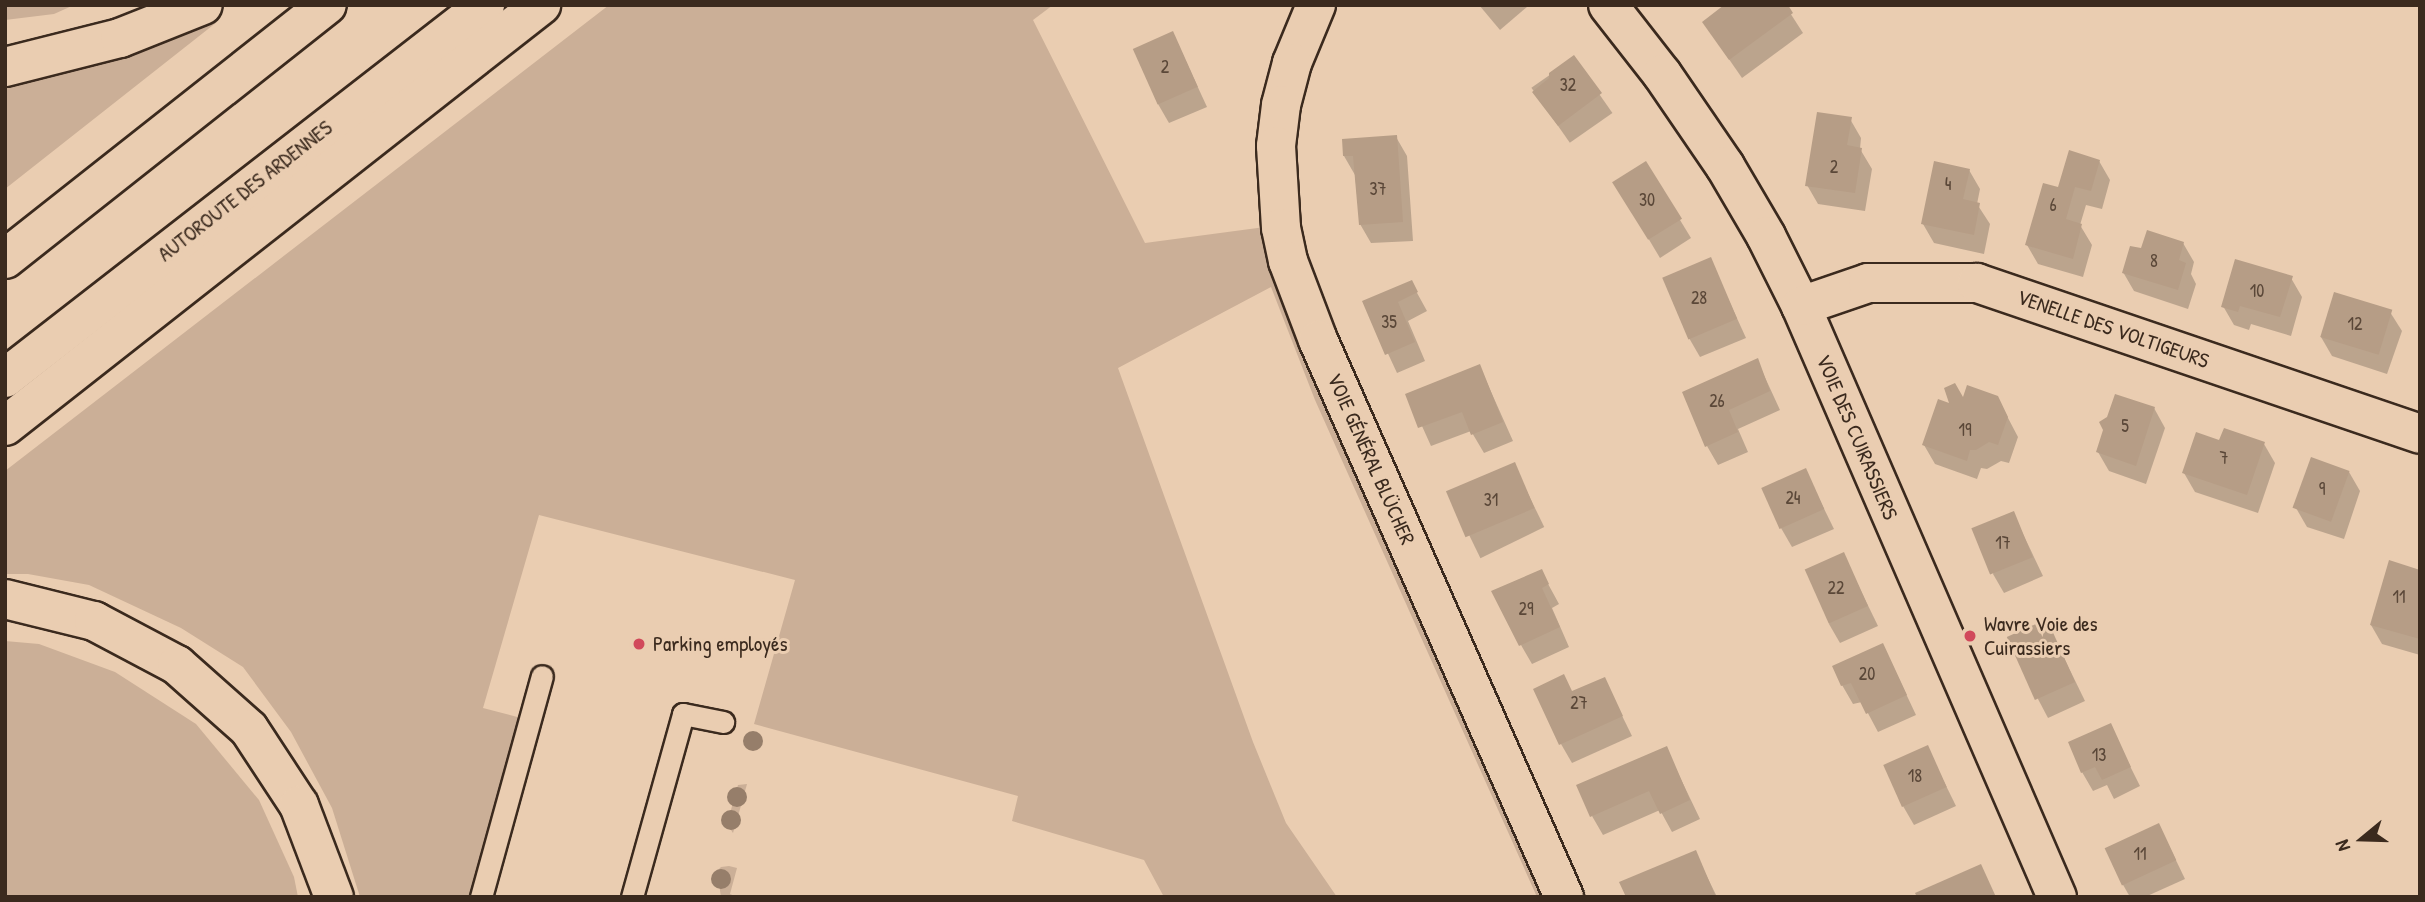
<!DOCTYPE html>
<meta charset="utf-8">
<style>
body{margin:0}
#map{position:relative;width:2425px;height:902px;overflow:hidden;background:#eacdb1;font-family:"Patrick Hand",sans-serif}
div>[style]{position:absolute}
.green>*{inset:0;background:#cbaf97}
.shadow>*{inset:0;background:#0003;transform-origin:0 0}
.building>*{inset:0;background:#b69d86;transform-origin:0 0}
.roads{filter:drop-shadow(2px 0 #3b2a1e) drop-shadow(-2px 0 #3b2a1e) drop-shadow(0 2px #3b2a1e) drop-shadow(0 -2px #3b2a1e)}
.service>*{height:21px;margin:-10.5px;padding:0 10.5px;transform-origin:10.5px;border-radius:10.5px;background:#eacdb1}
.minor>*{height:38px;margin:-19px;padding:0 19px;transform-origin:19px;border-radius:19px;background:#eacdb1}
.motorway>*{height:38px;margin:-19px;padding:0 19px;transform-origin:19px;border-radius:19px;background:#eacdb1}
.trees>*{width:20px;height:20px;margin:-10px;border-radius:50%;background:#967e6a}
.dots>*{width:19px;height:19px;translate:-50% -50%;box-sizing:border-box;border:4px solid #eacdb1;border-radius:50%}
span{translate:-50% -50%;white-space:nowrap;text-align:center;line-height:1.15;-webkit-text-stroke:6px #eacdb1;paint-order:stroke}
.number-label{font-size:18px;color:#5a4738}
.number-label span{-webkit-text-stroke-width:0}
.street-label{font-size:21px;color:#3b2a1e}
.poi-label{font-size:21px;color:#3b2a1e}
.left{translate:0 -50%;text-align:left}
.frame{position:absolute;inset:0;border:7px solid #3b2a1e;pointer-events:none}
.north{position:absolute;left:2327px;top:804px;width:70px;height:70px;-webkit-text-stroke:5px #eacdb1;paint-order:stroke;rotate:251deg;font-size:19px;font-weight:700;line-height:28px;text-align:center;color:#3b2a1e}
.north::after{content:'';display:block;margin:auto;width:24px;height:32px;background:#3b2a1e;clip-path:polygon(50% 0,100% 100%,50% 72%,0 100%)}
</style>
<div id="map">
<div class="green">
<i style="clip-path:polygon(5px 5px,74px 5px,54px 14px,5px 20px)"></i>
<i style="clip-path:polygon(609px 5px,1053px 5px,1033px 20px,1145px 243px,1265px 227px,1550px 897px,1537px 897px,1315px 400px,1271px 287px,1118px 368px,1253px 742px,1286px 823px,1337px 897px,1164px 897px,1144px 860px,1012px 821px,1018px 796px,754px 724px,795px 580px,539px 515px,483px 708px,521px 718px,473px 897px,360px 897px,332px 808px,291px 732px,243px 667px,181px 628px,89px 585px,28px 574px,5px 574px,5px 471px)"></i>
<i style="clip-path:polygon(217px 22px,5px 189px,5px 85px,101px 64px)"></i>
<i style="clip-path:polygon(5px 641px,39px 644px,115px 672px,196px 724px,259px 800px,294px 877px,298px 897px,5px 897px)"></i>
<i style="clip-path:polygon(747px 784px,740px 809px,733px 833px,727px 824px,738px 785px)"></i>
<i style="clip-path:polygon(729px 866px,737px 868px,730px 894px,737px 897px,721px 897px,717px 871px,721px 867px)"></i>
</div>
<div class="shadow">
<i style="clip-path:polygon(1479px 5px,1526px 5px,1527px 7px,1500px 30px)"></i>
<i style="clip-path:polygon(1785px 5px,1803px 33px,1742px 78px,1704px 23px)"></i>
<i style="clip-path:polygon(1173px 33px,1207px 107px,1169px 123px,1158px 104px)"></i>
<i style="left:1574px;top:58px;width:67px;height:52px;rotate:55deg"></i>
<i style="clip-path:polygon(1850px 119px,1861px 138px,1860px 149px,1872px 169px,1865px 211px,1818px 204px,1807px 185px)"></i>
<i style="clip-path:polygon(1396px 137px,1407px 156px,1413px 241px,1371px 243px,1360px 224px,1355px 175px,1344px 156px)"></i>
<i style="clip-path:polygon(2099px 161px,2110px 180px,2102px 209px,2086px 205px,2080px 225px,2092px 245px,2083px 277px,2038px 264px,2027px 245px,2059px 189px)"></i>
<i style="clip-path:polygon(1969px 170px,1980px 189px,1977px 204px,1990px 224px,1984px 254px,1934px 243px,1923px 224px)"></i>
<i style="clip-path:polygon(1626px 201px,1680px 220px,1691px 238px,1660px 258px)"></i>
<i style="clip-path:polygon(2183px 243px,2194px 262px,2191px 274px,2196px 284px,2188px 309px,2134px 291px,2123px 272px,2142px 250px)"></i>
<i style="clip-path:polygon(1710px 259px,1746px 338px,1700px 357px,1689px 338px)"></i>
<i style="clip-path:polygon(2291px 278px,2302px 297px,2291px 336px,2251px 324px,2249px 330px,2234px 325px,2223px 306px)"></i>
<i style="clip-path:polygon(1411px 282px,1427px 311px,1408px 321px,1425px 361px,1397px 373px,1364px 302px)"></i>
<i style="clip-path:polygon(2390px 312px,2402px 331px,2387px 374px,2332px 356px,2321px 337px)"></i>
<i style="clip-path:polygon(1757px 360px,1780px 410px,1738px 429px,1748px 452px,1718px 465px,1707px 446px)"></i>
<i style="clip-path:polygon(1480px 367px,1513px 441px,1484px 453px,1471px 431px,1431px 446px,1408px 395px)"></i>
<i style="clip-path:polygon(1997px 397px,2018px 437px,2009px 463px,2001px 461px,1987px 469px,1981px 468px,1977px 479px,1935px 464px,1924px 445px,1951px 405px)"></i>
<i style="clip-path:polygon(2154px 408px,2165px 428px,2146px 484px,2109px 471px,2098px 452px)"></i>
<i style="clip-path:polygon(2220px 442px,2264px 444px,2275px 463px,2258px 513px,2195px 492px,2184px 473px)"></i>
<i style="left:1514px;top:465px;width:69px;height:71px;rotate:64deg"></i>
<i style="clip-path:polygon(1805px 470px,1834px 529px,1792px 547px,1781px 528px)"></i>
<i style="clip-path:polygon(2349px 472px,2360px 491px,2344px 539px,2307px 527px,2296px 508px)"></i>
<i style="clip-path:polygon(2013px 513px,2043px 576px,2004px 593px,1993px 574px)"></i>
<i style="clip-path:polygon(1843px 554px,1878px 626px,1840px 643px,1829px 624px)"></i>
<i style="clip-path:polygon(1541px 571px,1559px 604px,1552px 608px,1569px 647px,1532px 664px,1521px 645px)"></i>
<i style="clip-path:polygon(2420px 571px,2420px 655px,2382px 644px,2371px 625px)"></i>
<i style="clip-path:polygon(2046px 621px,2085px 701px,2048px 718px,2038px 699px)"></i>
<i style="clip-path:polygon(1883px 645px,1916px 715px,1878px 732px,1862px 702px,1853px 704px,1842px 685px)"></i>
<i style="clip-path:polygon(1604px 679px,1632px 736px,1572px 763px,1561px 744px,1573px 693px)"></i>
<i style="clip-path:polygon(2110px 726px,2140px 786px,2114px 799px,2107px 785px,2093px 791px,2082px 772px)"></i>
<i style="clip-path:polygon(1927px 747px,1956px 806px,1914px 825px,1903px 806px)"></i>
<i style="clip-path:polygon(1666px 748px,1700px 819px,1672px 832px,1660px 810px,1603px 835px,1592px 816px)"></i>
<i style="clip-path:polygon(2159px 825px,2185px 879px,2145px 897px,2130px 897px,2122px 883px)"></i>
<i style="clip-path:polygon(1695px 852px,1717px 897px,1628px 897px)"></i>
</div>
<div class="building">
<i style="clip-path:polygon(1724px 5px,1788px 5px,1793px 13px,1729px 60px,1702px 22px)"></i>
<i style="left:1173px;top:31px;width:61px;height:44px;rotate:66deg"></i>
<i style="clip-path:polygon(1574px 55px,1602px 93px,1558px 126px,1532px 92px,1549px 78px,1549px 73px)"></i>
<i style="clip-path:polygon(1817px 112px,1852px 117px,1847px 145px,1862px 148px,1855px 193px,1805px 186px)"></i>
<i style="clip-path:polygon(1397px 135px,1403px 222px,1359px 225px,1353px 156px,1343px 156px,1342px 139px)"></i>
<i style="clip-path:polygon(2069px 150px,2100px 160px,2091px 191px,2075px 187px,2066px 219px,2082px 224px,2073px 259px,2025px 245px,2043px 183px,2058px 187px)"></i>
<i style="left:1646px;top:161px;width:68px;height:40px;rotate:58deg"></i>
<i style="clip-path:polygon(1934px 161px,1970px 169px,1963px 199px,1980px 203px,1974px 235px,1921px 224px)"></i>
<i style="clip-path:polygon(2147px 230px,2184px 242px,2179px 260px,2186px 263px,2178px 290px,2122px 273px,2130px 246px,2141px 248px)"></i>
<i style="left:1711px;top:257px;width:67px;height:53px;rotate:67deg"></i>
<i style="clip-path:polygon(2235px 259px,2293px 276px,2280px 317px,2240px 306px,2238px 312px,2221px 307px)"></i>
<i style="clip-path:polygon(1412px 280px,1418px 292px,1398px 302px,1415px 342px,1385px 355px,1362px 301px)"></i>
<i style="left:2334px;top:292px;width:61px;height:47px;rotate:17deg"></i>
<i style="clip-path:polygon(1758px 358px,1770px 391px,1729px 410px,1738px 432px,1705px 447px,1682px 392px)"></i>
<i style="clip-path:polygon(1480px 364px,1503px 422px,1471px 435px,1462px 412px,1418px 428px,1405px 394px)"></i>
<i style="clip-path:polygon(1955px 383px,1963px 397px,1967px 385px,1998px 396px,2008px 417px,1998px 445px,1989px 442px,1976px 450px,1970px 450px,1967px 461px,1922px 445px,1938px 399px,1949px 403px,1944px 388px)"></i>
<i style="clip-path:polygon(2115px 394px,2155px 407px,2136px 466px,2096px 452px,2103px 430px,2099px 422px,2107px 417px)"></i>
<i style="clip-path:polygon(2224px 428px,2265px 442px,2247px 495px,2182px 473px,2196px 432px,2219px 440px)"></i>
<i style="left:2311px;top:457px;width:41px;height:54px;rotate:20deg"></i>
<i style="left:1515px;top:462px;width:50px;height:75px;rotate:67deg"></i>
<i style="left:1806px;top:468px;width:45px;height:49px;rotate:66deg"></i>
<i style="left:2014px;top:511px;width:50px;height:46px;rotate:68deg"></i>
<i style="left:1844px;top:552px;width:59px;height:43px;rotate:66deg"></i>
<i style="clip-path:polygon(2389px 560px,2420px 570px,2420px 639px,2370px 625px)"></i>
<i style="clip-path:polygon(1542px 569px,1549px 584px,1542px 588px,1560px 627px,1519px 646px,1491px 591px)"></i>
<i style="left:2047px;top:619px;width:69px;height:44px;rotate:66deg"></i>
<i style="clip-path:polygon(1883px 643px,1907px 695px,1866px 714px,1851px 683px,1841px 686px,1832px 666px)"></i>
<i style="clip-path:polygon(1564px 674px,1572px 691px,1605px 677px,1623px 716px,1559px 745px,1533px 689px)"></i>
<i style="clip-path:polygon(2111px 723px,2131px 767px,2102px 780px,2095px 767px,2081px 773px,2068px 742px)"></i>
<i style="left:1928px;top:745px;width:46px;height:49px;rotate:66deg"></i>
<i style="clip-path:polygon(1667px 746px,1690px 800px,1660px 814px,1649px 791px,1590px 817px,1576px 785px)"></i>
<i style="left:2159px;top:823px;width:41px;height:60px;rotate:65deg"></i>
<i style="clip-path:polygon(1696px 850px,1715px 895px,1626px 897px,1619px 882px)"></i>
<i style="clip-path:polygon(1981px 864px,1996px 897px,1917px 897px,1915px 893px)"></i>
</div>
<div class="roads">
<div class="service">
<i style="left:481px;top:897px;width:229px;rotate:-74.6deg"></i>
<i style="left:632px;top:897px;width:190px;rotate:-74.4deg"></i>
<i style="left:683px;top:714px;width:41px;rotate:11.3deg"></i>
</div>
<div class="minor">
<i style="left:1316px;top:5px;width:63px;rotate:112.5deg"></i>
<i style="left:1292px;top:63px;width:43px;rotate:104.7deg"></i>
<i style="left:1281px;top:105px;width:41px;rotate:97deg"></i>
<i style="left:1276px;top:146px;width:82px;rotate:86.5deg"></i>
<i style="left:1281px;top:228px;width:34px;rotate:78deg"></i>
<i style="left:1288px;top:261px;width:85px;rotate:69.2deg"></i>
<i style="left:1318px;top:340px;width:609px;rotate:66.17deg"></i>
<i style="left:1608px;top:5px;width:88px;rotate:52deg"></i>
<i style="left:1662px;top:74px;width:112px;rotate:55.6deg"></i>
<i style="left:1725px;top:166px;width:81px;rotate:59.6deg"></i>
<i style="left:1766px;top:236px;width:78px;rotate:63.4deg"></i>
<i style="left:1801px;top:306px;width:644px;rotate:66.58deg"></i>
<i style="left:1801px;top:306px;width:71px;rotate:-18.9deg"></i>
<i style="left:1868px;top:283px;width:109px"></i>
<i style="left:1977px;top:283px;width:468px;rotate:18.8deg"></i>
</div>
<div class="motorway">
<i style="left:5px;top:67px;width:119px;rotate:-14.2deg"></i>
<i style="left:120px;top:38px;width:89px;rotate:-21.7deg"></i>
<i style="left:5px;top:259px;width:410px;rotate:-38.3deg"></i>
<i style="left:5px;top:378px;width:608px;rotate:-37.85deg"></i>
<i style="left:5px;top:426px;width:682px;rotate:-38.15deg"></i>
<i style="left:5px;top:599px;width:92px;rotate:13.9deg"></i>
<i style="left:94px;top:621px;width:94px;rotate:27.9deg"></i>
<i style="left:177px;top:665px;width:96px;rotate:41.6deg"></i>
<i style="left:249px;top:729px;width:91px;rotate:56.7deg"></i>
<i style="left:299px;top:805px;width:98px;rotate:69.2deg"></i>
</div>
</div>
<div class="trees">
<i style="left:753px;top:741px"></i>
<i style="left:737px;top:797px"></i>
<i style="left:731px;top:820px"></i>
<i style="left:721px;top:879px"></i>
</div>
<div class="dots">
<i style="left:1970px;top:636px;background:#d1495b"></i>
<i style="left:639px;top:644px;background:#d1495b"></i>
</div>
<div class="number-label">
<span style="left:1165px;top:67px">2</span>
<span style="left:1568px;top:85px">32</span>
<span style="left:1834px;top:167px">2</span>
<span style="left:1948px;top:184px">4</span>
<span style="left:1378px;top:189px">37</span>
<span style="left:1647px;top:200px">30</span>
<span style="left:2053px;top:205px">6</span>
<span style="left:2154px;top:261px">8</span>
<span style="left:2257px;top:291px">10</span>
<span style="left:1699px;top:298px">28</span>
<span style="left:1389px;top:322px">35</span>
<span style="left:2355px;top:324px">12</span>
<span style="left:1717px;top:401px">26</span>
<span style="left:2125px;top:426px">5</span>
<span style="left:1965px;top:430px">19</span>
<span style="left:2224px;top:458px">7</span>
<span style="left:2322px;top:489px">9</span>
<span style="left:1793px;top:498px">24</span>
<span style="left:1491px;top:500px">31</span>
<span style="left:2003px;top:543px">17</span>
<span style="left:1836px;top:588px">22</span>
<span style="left:2399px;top:597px">11</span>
<span style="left:1526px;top:609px">29</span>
<span style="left:1867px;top:674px">20</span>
<span style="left:1579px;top:703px">27</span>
<span style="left:2099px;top:755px">13</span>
<span style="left:1915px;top:776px">18</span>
<span style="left:2140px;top:854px">11</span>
</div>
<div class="street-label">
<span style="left:245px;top:191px;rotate:-38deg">AUTOROUTE DES ARDENNES</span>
<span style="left:2113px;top:329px;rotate:19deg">VENELLE DES VOLTIGEURS</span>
<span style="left:1857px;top:437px;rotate:67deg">VOIE DES CUIRASSIERS</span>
<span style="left:1371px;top:459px;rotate:66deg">VOIE GÉNÉRAL BLÜCHER</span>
</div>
<div class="poi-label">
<span class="left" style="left:1984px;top:636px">Wavre Voie des<br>Cuirassiers</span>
<span class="left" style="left:653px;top:644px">Parking employés</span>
</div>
<div class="frame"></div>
<div class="north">N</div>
</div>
